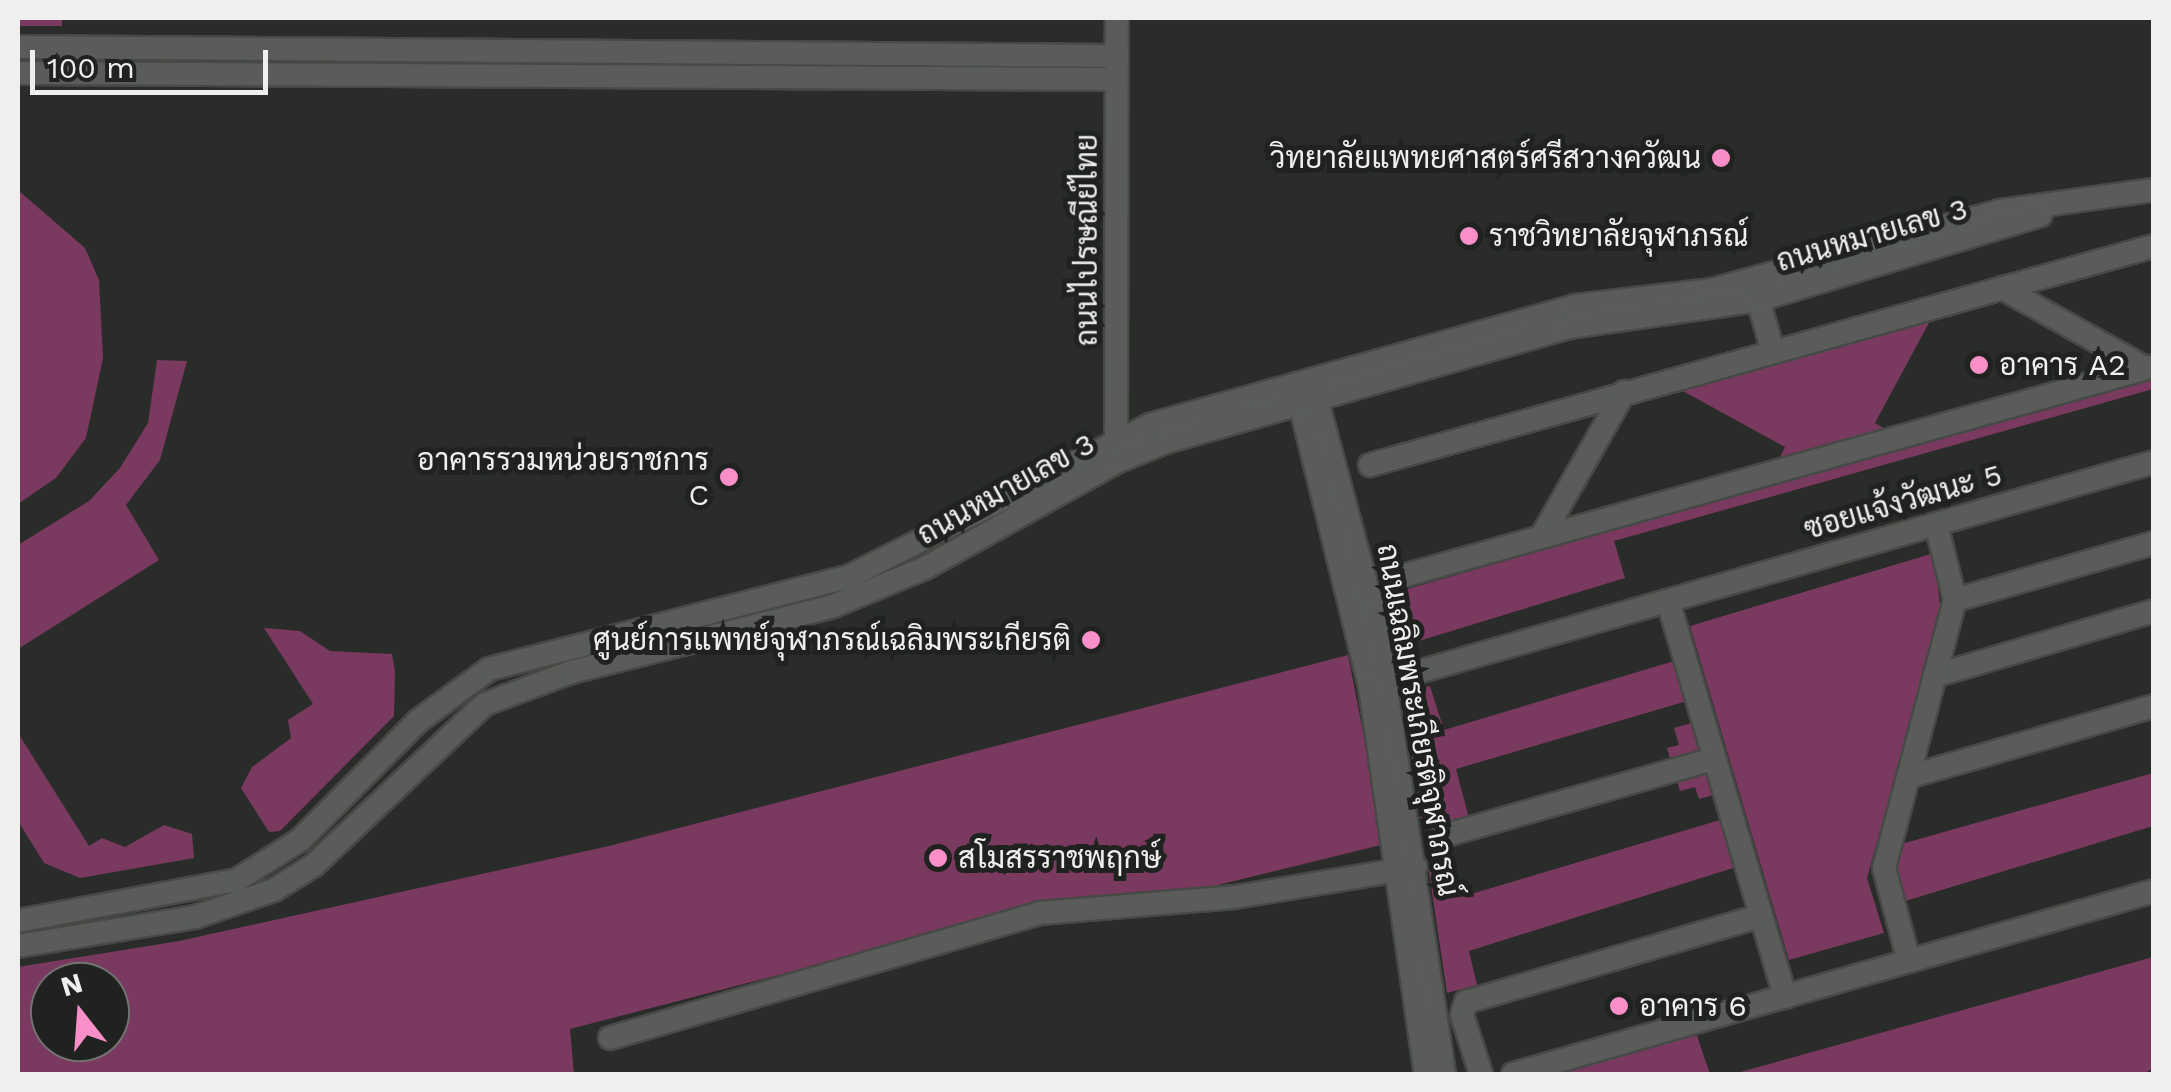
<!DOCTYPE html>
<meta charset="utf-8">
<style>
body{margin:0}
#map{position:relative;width:2171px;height:1092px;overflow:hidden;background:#292c29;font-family:"Work Sans",Sarabun,sans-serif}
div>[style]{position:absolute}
.green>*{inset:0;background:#7a395e;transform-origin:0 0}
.roads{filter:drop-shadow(2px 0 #474946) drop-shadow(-2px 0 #474946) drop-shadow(0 2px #474946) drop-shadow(0 -2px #474946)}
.minor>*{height:22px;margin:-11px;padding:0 11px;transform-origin:11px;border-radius:11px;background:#595c59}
.dots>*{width:28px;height:28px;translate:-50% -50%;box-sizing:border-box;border:5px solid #1f221f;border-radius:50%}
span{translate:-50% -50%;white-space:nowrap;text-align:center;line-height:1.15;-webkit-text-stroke:10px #1f221f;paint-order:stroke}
.poi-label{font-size:30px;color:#eff0ee}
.right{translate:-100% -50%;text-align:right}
.left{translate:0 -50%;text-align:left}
.street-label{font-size:30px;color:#eff0ee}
.frame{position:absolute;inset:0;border:20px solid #eff0ee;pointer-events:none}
.north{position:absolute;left:30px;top:962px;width:100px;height:100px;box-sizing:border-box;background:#1f221f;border:2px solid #727472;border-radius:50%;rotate:343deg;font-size:28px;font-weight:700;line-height:40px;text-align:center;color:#eff0ee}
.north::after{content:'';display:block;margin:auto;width:35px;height:45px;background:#f98fc9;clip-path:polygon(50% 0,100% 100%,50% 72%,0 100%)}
.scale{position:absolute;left:30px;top:50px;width:238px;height:45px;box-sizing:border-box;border:5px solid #eff0ee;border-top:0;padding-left:12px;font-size:30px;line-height:35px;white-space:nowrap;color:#eff0ee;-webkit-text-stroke:8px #1f221f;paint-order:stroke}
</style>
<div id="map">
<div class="green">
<i style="left:18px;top:18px;width:44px;height:8px"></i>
<i style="clip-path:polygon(18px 190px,85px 248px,99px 280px,103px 358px,86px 438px,56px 478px,18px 504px)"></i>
<i style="clip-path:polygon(1931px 319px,1875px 423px,1892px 433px,1775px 467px,1785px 447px,1681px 390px)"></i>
<i style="clip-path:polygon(157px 360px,187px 361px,160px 460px,126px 505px,159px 560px,18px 649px,18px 545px,89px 501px,120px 468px,148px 423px)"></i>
<i style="clip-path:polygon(2153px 373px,2153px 389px,1614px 541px,1625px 578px,1396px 648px,1387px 595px)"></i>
<i style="clip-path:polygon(1934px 553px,1941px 613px,1867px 878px,1884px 933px,1789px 960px,1690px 626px)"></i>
<i style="clip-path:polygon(264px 628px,300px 631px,330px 651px,392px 654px,395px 672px,394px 716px,280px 831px,269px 832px,241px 788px,252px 767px,291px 738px,288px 720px,313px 704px)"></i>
<i style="clip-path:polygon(evenodd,1348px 655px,1385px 844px,1181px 894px,1040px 907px,570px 1029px,574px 1074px,18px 1074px,18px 967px,179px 941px,609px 846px,1348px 655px,50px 982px,110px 982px,110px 1042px,50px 1042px,50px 982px)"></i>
<i style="clip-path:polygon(1674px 661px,1687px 701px,1456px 769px,1469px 818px,1422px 829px,1403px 693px,1430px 686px,1444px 730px)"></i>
<i style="clip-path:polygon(1695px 722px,1704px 750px,1670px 759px,1667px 748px,1679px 745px,1674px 728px)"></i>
<i style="clip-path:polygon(18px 733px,89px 846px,102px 838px,125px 847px,164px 825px,192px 834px,194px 858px,80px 878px,44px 863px,18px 821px)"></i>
<i style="clip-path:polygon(1705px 770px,1713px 795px,1699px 799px,1695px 787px,1680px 791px,1676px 777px)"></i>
<i style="clip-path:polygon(2153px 773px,2153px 826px,1902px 902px,1895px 880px,1898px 845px)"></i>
<i style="clip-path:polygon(1720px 820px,1733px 868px,1469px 951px,1477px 985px,1447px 993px,1428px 866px,1449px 862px,1461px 897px)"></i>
<i style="clip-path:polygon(2153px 957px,2153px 1068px,2144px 1074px,1733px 1074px)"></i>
<i style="clip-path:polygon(1696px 1033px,1710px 1074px,1559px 1074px,1575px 1064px)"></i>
</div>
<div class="roads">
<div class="minor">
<i style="left:18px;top:47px;width:1099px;rotate:0.47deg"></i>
<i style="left:18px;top:73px;width:1099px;rotate:0.31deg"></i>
<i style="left:2002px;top:288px;width:164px;rotate:29.2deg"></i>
<i style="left:1758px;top:300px;width:53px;rotate:73.6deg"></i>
<i style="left:1313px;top:386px;width:239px;rotate:75deg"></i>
<i style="left:1375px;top:617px;width:462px;rotate:81.4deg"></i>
<i style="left:1297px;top:391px;width:305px;rotate:76.1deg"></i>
<i style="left:1370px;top:687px;width:391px;rotate:81.8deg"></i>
<i style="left:1116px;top:449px;width:431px;rotate:-89.9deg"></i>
<i style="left:1370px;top:465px;width:814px;rotate:-15.61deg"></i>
<i style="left:1542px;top:536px;width:166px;rotate:-60.3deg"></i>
<i style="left:1399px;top:577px;width:784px;rotate:-15.61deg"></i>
<i style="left:1955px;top:600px;width:207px;rotate:-16deg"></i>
<i style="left:1668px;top:601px;width:413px;rotate:73.5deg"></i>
<i style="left:1418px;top:672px;width:765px;rotate:-15.92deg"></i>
<i style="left:1934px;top:676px;width:229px;rotate:-16.5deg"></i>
<i style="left:1908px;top:777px;width:256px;rotate:-16.1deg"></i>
<i style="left:1443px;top:836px;width:282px;rotate:-15.9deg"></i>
<i style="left:18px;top:921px;width:223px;rotate:-10.6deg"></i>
<i style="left:237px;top:880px;width:75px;rotate:-32.4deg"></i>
<i style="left:300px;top:840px;width:168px;rotate:-45.2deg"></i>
<i style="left:418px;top:721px;width:88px;rotate:-36.2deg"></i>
<i style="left:489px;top:669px;width:373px;rotate:-14.4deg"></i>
<i style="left:850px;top:576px;width:336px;rotate:-26.7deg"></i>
<i style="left:1150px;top:425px;width:441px;rotate:-15.6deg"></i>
<i style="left:1575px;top:306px;width:138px;rotate:-6.7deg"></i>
<i style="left:1712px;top:290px;width:299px;rotate:-15.3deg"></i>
<i style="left:2000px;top:211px;width:155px;rotate:-7.8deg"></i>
<i style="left:18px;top:946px;width:179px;rotate:-9.3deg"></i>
<i style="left:195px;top:917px;width:83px;rotate:-18.9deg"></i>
<i style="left:274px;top:890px;width:47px;rotate:-32deg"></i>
<i style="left:314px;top:865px;width:235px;rotate:-43.3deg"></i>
<i style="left:485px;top:704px;width:92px;rotate:-20.4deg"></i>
<i style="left:571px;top:672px;width:270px;rotate:-14.1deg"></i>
<i style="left:833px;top:606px;width:100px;rotate:-22.4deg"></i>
<i style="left:925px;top:568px;width:218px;rotate:-29deg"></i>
<i style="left:1116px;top:462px;width:54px;rotate:-21.8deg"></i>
<i style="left:1166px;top:442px;width:419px;rotate:-15.9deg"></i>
<i style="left:1569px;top:327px;width:191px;rotate:-8.1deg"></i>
<i style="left:1758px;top:300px;width:295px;rotate:-16.7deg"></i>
<i style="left:1909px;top:961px;width:96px;rotate:-105deg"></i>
<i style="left:1884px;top:868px;width:277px;rotate:-75.2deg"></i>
<i style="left:1955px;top:600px;width:78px;rotate:-104deg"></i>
<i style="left:610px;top:1038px;width:448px;rotate:-16.2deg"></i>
<i style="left:1040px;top:913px;width:196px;rotate:-4.7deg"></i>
<i style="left:1235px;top:897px;width:183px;rotate:-9.4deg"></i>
<i style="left:1481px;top:1074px;width:62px;rotate:-107.9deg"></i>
<i style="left:1462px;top:1015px;width:14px;rotate:-73deg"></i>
<i style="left:1466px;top:1002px;width:307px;rotate:-16.3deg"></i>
<i style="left:1513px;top:1074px;width:667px;rotate:-15.93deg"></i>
</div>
</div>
<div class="dots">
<i style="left:1721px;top:158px;background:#f98fc9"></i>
<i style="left:1469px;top:236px;background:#f98fc9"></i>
<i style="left:1979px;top:365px;background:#f98fc9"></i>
<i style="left:729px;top:477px;background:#f98fc9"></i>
<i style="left:1091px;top:640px;background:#f98fc9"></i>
<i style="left:938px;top:858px;background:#f98fc9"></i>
<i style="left:1619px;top:1006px;background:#f98fc9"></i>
</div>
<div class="poi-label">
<span class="right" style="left:1701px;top:158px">วิทยาลัยแพทยศาสตร์ศรีสวางควัฒน</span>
<span class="left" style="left:1489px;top:236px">ราชวิทยาลัยจุฬาภรณ์</span>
<span class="left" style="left:1999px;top:365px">อาคาร A2</span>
<span class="right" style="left:709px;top:477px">อาคารรวมหน่วยราชการ<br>C</span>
<span class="right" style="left:1071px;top:640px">ศูนย์การแพทย์จุฬาภรณ์เฉลิมพระเกียรติ</span>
<span class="left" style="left:958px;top:858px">สโมสรราชพฤกษ์</span>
<span class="left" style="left:1639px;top:1006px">อาคาร 6</span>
</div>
<div class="street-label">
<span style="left:1872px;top:235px;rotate:-16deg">ถนนหมายเลข 3</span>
<span style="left:1087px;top:240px;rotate:-90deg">ถนนไปรษณีย์ไทย</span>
<span style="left:1006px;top:489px;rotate:-29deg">ถนนหมายเลข 3</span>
<span style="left:1903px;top:502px;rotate:-16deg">ซอยแจ้งวัฒนะ 5</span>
<span style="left:1418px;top:720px;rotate:80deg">ถนนเฉลิมพระเกียรติจุฬาภรณ์</span>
</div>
<div class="frame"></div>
<div class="north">N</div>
<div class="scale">100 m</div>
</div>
